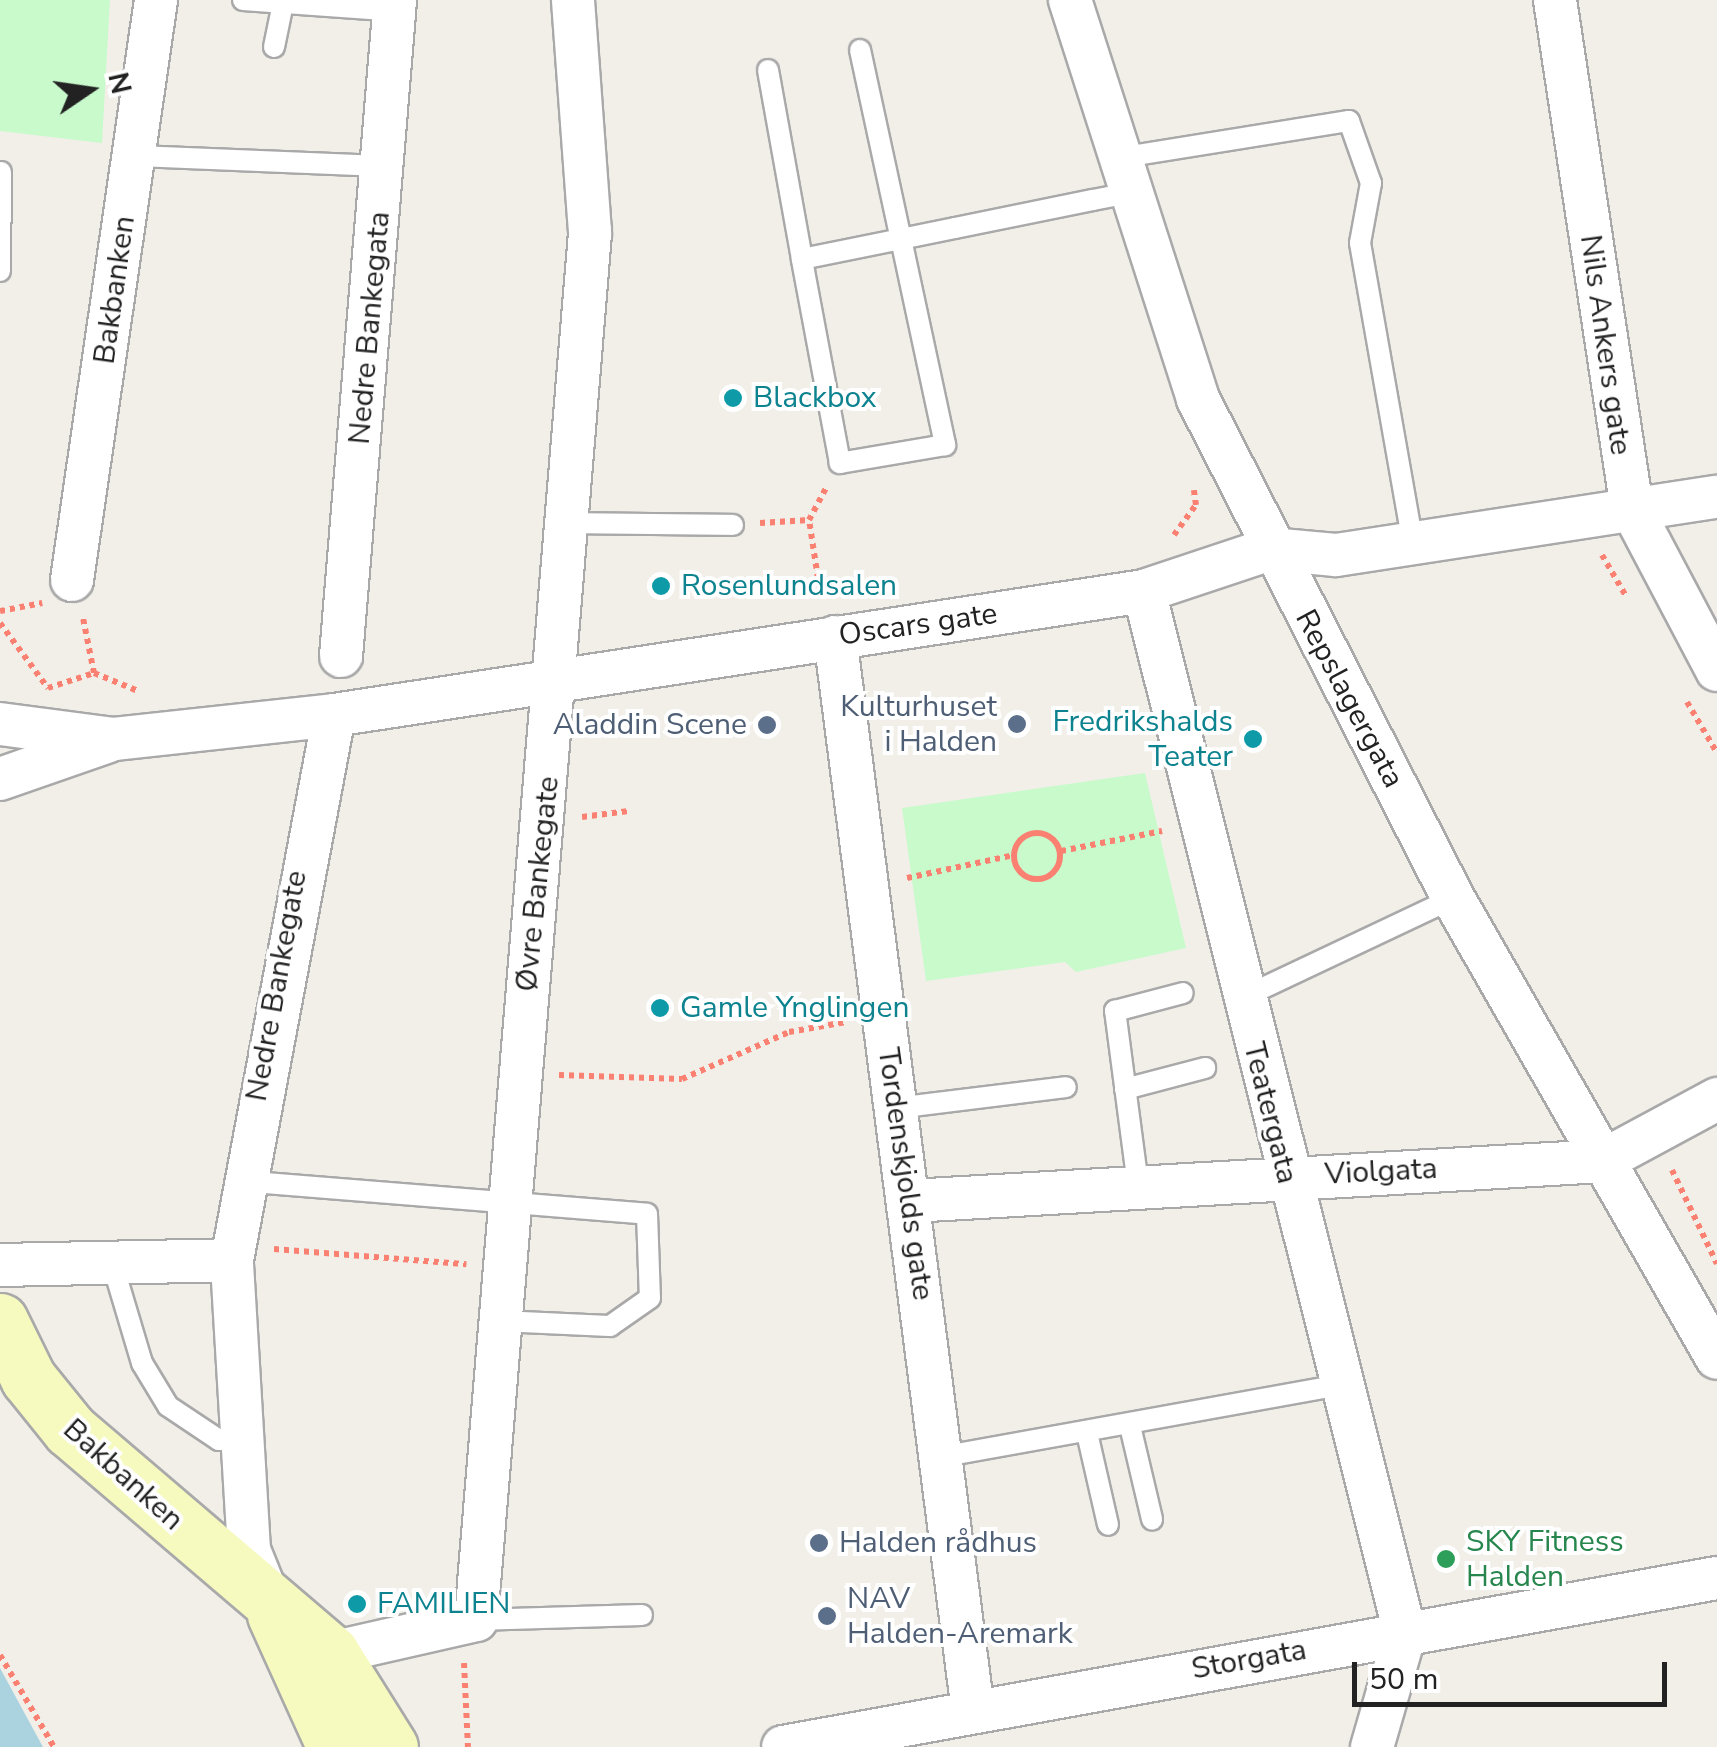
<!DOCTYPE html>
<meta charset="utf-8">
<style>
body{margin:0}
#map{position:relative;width:1717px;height:1747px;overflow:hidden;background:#f2efe9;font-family:"Nunito Sans",sans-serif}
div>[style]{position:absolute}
.park>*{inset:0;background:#c8facc}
.water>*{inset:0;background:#aad3df}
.path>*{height:6px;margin-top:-3px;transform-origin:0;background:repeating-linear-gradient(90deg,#fa8072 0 5px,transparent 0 10px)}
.path>.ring{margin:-3px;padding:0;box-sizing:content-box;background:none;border:6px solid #fa8072;border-radius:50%}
.roads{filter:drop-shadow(2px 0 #a9a9a9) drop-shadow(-2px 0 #a9a9a9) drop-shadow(0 2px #a9a9a9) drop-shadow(0 -2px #a9a9a9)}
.lane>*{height:20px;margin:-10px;padding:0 10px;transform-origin:10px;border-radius:10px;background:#fff}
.street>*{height:42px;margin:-21px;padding:0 21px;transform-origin:21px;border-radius:21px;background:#fff}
.secondary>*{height:55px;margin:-27.5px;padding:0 27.5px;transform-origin:27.5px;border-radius:27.5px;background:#f7fabf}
.dots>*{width:28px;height:28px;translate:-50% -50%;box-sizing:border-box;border:5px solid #fff;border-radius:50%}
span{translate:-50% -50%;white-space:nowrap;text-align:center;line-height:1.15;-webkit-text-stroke:8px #fff;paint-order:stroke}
.street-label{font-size:30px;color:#222}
.culture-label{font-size:30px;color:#0d838f}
.left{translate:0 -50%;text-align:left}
.right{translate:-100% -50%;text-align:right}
.service-label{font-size:30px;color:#4e5e75}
.leisure-label{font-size:30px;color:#27864d}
.north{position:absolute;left:40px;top:40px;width:100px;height:100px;-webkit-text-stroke:8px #fff;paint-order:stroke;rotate:77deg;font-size:28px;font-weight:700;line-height:40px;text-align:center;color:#222}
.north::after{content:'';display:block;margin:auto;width:35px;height:45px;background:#222;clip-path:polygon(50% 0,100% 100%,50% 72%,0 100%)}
.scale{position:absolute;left:1352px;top:1662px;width:315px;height:45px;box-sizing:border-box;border:5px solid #222;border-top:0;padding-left:12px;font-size:30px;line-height:35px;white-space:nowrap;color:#222;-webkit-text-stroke:8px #fff;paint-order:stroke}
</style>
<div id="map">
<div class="park">
<i style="clip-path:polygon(0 0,110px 0,102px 143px,0 131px)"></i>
<i style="clip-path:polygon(1145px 773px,1186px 948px,1076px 972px,1065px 962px,926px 981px,902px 808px)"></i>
</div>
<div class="water">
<i style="clip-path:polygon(0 1668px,43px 1747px,0 1747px)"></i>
</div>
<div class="path">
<i style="left:760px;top:523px;width:49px;rotate:-3.5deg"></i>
<i style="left:1174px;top:535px;width:37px;rotate:-54deg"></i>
<i style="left:1196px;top:505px;width:15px;rotate:-98deg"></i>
<i style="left:1602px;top:555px;width:48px;rotate:59.7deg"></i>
<i style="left:821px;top:598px;width:79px;rotate:-98.7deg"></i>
<i style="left:809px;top:520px;width:38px;rotate:-62deg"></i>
<i style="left:0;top:611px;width:43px;rotate:-10.8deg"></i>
<i style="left:0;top:623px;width:81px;rotate:53.6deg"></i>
<i style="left:48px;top:688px;width:48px;rotate:-18.1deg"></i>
<i style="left:94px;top:673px;width:56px;rotate:-101.3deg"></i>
<i style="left:94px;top:673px;width:48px;rotate:22.2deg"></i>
<i style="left:1687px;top:702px;width:59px;rotate:59.5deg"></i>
<i style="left:582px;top:817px;width:47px;rotate:-7.3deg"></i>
<i class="ring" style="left:1014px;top:833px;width:40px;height:40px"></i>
<i style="left:1061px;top:851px;width:103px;rotate:-11.2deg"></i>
<i style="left:907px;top:878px;width:109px;rotate:-12.1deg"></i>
<i style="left:559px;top:1075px;width:123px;rotate:1.9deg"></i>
<i style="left:682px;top:1079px;width:117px;rotate:-23.7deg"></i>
<i style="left:789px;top:1032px;width:58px;rotate:-10deg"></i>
<i style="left:1672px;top:1170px;width:104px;rotate:64.4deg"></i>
<i style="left:274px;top:1249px;width:193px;rotate:4.5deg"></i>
<i style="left:0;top:1655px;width:107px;rotate:59.6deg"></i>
<i style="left:464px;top:1663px;width:84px;rotate:87.3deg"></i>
</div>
<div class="roads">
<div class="lane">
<i style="left:243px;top:0;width:152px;rotate:4.1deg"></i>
<i style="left:274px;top:47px;width:45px;rotate:-78.4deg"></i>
<i style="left:860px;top:50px;width:193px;rotate:77.8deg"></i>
<i style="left:901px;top:239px;width:211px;rotate:77.9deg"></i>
<i style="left:945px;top:445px;width:107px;rotate:170.3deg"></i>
<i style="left:840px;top:463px;width:208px;rotate:-100.6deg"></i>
<i style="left:802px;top:259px;width:101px;rotate:-11.4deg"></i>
<i style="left:901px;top:239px;width:55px;rotate:-11.5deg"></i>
<i style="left:955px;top:228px;width:141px;rotate:-11.5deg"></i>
<i style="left:1093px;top:200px;width:37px;rotate:-11deg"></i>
<i style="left:768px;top:70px;width:192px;rotate:79.8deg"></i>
<i style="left:135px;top:156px;width:249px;rotate:2.3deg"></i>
<i style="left:1118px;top:158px;width:234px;rotate:-9.1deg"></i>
<i style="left:1349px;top:121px;width:66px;rotate:70.5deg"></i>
<i style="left:1371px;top:183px;width:61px;rotate:100.4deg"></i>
<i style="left:1360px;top:243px;width:305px;rotate:80deg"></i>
<i style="left:0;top:271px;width:99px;rotate:-89.4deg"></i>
<i style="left:571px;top:523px;width:162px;rotate:0.7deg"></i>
<i style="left:1244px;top:997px;width:231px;rotate:-25.3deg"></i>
<i style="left:1125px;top:1089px;width:83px;rotate:-14.7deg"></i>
<i style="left:896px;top:1108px;width:171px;rotate:-7deg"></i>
<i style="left:241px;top:1181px;width:407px;rotate:4.6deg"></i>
<i style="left:647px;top:1214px;width:84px;rotate:88deg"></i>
<i style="left:650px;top:1298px;width:49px;rotate:145deg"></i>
<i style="left:610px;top:1326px;width:111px;rotate:-177.4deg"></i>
<i style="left:1138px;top:1185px;width:176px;rotate:-97.5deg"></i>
<i style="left:1115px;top:1011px;width:70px;rotate:-14.8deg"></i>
<i style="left:111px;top:1259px;width:109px;rotate:73.4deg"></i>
<i style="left:142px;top:1363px;width:50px;rotate:58.8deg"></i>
<i style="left:168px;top:1406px;width:61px;rotate:33.7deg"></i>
<i style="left:219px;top:1440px;width:20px;rotate:-6deg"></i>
<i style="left:1130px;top:1426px;width:96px;rotate:76.7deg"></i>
<i style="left:1087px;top:1433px;width:94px;rotate:77.1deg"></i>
<i style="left:940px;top:1457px;width:411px;rotate:-10.2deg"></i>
<i style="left:476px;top:1620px;width:166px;rotate:-1.7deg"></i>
</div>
<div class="street">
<i style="left:1070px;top:0;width:419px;rotate:72.2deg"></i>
<i style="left:1198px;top:399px;width:560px;rotate:62.93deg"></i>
<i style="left:1453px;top:898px;width:530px;rotate:60.15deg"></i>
<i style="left:1555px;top:0;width:515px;rotate:81.4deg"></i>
<i style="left:1632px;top:509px;width:182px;rotate:62.2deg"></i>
<i style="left:72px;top:580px;width:586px;rotate:-81.76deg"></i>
<i style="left:1144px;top:591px;width:1074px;rotate:75.94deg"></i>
<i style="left:1405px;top:1633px;width:119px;rotate:106.1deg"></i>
<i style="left:835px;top:637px;width:1083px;rotate:82.68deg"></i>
<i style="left:341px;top:656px;width:658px;rotate:-85.29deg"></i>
<i style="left:0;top:724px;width:115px;rotate:7.5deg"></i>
<i style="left:114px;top:739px;width:221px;rotate:-6.2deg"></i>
<i style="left:334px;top:715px;width:819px;rotate:-8.7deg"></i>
<i style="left:1144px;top:591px;width:133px;rotate:-18.4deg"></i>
<i style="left:1270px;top:549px;width:66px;rotate:5.2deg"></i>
<i style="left:1336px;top:555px;width:385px;rotate:-8.7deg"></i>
<i style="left:0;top:779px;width:115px;rotate:-19.2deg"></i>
<i style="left:911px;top:1201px;width:692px;rotate:-3.31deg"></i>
<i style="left:1602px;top:1161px;width:131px;rotate:-28.3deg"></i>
<i style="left:0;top:1265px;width:232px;rotate:-1.2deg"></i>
<i style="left:270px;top:1602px;width:56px;rotate:-112deg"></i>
<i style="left:249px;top:1550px;width:290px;rotate:-93.4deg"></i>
<i style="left:232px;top:1260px;width:554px;rotate:-79.4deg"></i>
<i style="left:331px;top:1653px;width:149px;rotate:-12.8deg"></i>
<i style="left:476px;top:1620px;width:1393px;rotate:-85.3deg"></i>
<i style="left:590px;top:232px;width:233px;rotate:-94.2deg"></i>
<i style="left:783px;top:1747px;width:949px;rotate:-10.26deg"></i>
</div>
<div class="secondary">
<i style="left:0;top:1321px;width:64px;rotate:63.8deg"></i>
<i style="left:28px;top:1378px;width:67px;rotate:51.1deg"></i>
<i style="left:70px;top:1430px;width:343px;rotate:40.5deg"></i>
<i style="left:331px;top:1653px;width:111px;rotate:57.9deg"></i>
<i style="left:275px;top:1615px;width:145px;rotate:65.6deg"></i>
</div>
</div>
<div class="dots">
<i style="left:733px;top:398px;background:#0f9aa8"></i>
<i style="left:661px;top:586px;background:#0f9aa8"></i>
<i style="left:1017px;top:724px;background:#5c6f8a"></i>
<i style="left:767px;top:725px;background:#5c6f8a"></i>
<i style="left:1253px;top:739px;background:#0f9aa8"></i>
<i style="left:660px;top:1008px;background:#0f9aa8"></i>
<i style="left:819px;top:1543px;background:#5c6f8a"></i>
<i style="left:1446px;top:1559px;background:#2e9e5b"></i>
<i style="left:357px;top:1604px;background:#0f9aa8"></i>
<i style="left:827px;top:1616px;background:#5c6f8a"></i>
</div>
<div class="street-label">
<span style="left:115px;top:290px;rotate:-82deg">Bakbanken</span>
<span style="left:370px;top:328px;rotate:-85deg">Nedre Bankegata</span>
<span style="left:1605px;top:345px;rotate:82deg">Nils Ankers gate</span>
<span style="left:918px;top:625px;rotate:-8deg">Oscars gate</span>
<span style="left:1349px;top:699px;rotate:62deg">Repslagergata</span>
<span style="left:538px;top:884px;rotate:-84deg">Øvre Bankegate</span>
<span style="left:277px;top:986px;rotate:-80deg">Nedre Bankegate</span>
<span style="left:1270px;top:1113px;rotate:76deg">Teatergata</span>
<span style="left:1381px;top:1172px;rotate:-3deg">Violgata</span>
<span style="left:905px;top:1174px;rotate:82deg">Tordenskjolds gate</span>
<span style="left:123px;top:1475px;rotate:42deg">Bakbanken</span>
<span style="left:1249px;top:1660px;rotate:-10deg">Storgata</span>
</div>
<div class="culture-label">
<span class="left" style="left:753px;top:398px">Blackbox</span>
<span class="left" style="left:681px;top:586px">Rosenlundsalen</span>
<span class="right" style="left:1233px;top:739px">Fredrikshalds<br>Teater</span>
<span class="left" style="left:680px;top:1008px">Gamle Ynglingen</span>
<span class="left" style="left:377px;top:1604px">FAMILIEN</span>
</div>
<div class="service-label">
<span class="right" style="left:997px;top:724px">Kulturhuset<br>i Halden</span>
<span class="right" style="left:747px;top:725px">Aladdin Scene</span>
<span class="left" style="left:839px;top:1543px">Halden rådhus</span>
<span class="left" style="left:847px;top:1616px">NAV<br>Halden-Aremark</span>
</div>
<div class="leisure-label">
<span class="left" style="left:1466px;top:1559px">SKY Fitness<br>Halden</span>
</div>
<div class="north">N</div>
<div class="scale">50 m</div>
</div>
